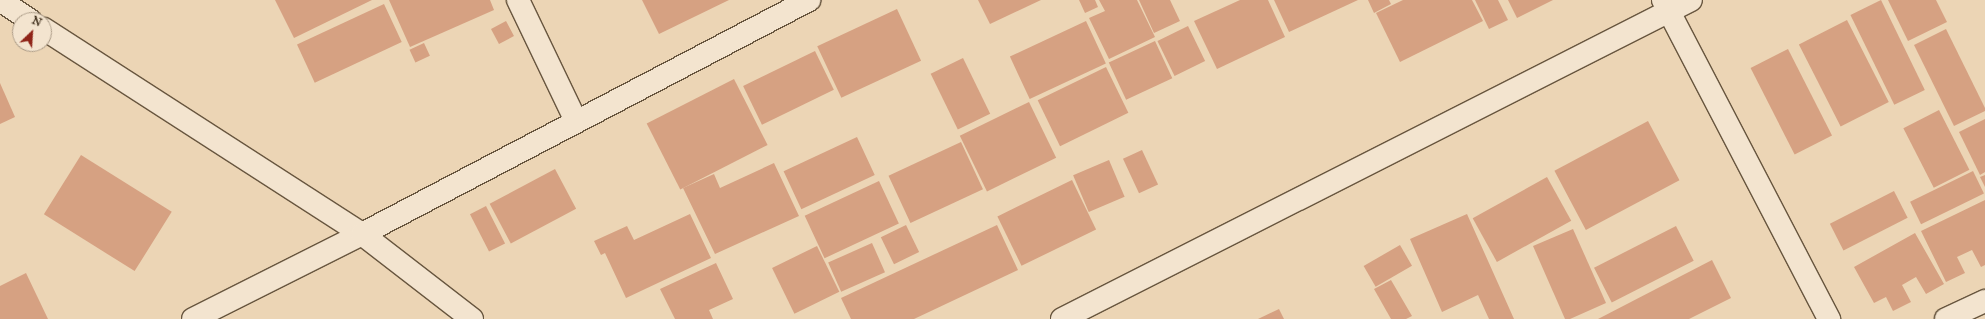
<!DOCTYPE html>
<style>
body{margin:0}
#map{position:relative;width:1985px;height:319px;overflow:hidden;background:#ecd5b5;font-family:"IM FELL Great Primer",serif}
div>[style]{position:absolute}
.building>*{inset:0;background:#d6a182;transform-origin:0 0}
.roads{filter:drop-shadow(1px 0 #68563f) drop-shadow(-1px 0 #68563f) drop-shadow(0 1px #68563f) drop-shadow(0 -1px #68563f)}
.minor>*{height:22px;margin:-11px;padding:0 11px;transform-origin:11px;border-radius:11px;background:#f3e4cf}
span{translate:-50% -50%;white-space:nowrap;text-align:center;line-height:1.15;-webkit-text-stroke:3.5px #f3e4cf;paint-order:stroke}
.north{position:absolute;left:12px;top:12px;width:40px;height:40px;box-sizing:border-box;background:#f3e4cf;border:1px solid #aa9a86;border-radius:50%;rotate:25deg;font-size:11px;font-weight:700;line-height:16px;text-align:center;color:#3c2b18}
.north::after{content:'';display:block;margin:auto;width:14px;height:18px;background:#8f2418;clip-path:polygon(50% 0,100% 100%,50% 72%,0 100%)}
</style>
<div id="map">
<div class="building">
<i style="clip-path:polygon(275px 0,372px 0,294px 38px)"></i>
<i style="clip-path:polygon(389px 0,490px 0,494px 10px,410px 47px)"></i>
<i style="clip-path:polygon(642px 0,729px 0,659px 34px)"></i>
<i style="clip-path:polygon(978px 0,1041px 0,990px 24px)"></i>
<i style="clip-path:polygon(1079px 0,1095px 0,1098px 7px,1085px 13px)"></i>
<i style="clip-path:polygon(1099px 0,1137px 0,1155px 37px,1109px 59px,1089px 18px,1105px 11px)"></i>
<i style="clip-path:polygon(1139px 0,1170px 0,1180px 21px,1154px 33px)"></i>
<i style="clip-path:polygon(1240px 0,1268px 0,1285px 37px,1217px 69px,1194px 21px)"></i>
<i style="clip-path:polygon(1274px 0,1358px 0,1289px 32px)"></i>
<i style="clip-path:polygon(1368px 0,1389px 0,1391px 4px,1374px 13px)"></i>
<i style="clip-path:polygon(1403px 0,1472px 0,1483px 21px,1400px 62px,1376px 13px)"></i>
<i style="clip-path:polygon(1475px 0,1498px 0,1508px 20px,1489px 29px)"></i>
<i style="clip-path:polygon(1508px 0,1553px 0,1517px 18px)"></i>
<i style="left:1881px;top:0;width:100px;height:34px;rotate:64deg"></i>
<i style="clip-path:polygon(1888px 0,1936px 0,1947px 22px,1908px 41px)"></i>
<i style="left:384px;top:4px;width:42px;height:96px;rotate:65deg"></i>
<i style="left:897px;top:9px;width:57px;height:88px;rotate:65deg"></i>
<i style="left:1847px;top:20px;width:92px;height:54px;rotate:63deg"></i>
<i style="left:506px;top:21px;width:17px;height:17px;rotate:62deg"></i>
<i style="left:1086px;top:21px;width:47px;height:84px;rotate:65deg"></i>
<i style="left:1188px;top:26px;width:39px;height:34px;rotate:64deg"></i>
<i style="clip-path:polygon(1946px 29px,1985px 108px,1985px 111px,1954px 126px,1914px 45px)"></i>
<i style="left:1155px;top:41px;width:41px;height:51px;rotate:65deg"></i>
<i style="left:424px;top:43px;width:14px;height:16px;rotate:65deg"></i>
<i style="left:1788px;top:49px;width:97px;height:42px;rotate:63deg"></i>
<i style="left:815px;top:51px;width:43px;height:80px;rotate:64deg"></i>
<i style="left:963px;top:58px;width:62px;height:36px;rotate:64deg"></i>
<i style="left:1106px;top:67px;width:51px;height:76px;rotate:64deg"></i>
<i style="left:734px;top:79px;width:74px;height:98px;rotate:63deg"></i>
<i style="clip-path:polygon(0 83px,15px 117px,0 124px)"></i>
<i style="left:1029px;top:102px;width:62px;height:77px;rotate:64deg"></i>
<i style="left:1939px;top:110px;width:67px;height:40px;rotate:63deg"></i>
<i style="clip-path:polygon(1985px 119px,1985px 172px,1980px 175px,1959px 132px)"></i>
<i style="left:1648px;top:121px;width:67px;height:106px;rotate:62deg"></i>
<i style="left:857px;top:137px;width:42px;height:81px;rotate:65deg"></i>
<i style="left:961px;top:142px;width:52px;height:80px;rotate:65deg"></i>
<i style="left:1142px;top:150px;width:38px;height:21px;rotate:65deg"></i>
<i style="left:81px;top:155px;width:107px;height:70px;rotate:32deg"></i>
<i style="left:1109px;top:160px;width:40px;height:39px;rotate:67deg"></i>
<i style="clip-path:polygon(774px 163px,799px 216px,715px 254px,683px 188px,714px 174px,720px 188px)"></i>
<i style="left:555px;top:169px;width:45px;height:74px;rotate:62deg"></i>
<i style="left:1973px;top:171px;width:25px;height:70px;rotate:64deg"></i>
<i style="clip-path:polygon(1985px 175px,1985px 187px,1980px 177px)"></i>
<i style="left:1547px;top:177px;width:50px;height:85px;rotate:61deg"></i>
<i style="left:1072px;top:180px;width:55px;height:83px;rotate:64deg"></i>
<i style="left:879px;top:181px;width:47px;height:82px;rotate:65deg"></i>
<i style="left:1894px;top:191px;width:30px;height:72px;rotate:63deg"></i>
<i style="clip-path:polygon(1985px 200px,1985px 265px,1981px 267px,1972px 250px,1957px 257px,1965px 273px,1946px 282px,1921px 231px)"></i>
<i style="left:486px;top:206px;width:42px;height:18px;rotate:63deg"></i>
<i style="clip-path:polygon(690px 214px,711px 258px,626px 298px,605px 253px,601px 255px,594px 241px,627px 226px,634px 240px)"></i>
<i style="clip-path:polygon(1467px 214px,1514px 319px,1489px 319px,1478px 295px,1442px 312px,1410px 239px)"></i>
<i style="left:906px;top:225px;width:30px;height:28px;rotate:64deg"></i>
<i style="clip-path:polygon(997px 225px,1018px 270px,914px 319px,851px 319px,841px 298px)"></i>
<i style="left:1676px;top:226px;width:39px;height:92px;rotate:63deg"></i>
<i style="clip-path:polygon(1573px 229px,1606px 303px,1570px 319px,1565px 319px,1533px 246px)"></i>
<i style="clip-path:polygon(1915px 233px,1944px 284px,1926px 294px,1916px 277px,1902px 285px,1911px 302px,1893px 311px,1886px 297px,1874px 303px,1854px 267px)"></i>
<i style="left:872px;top:243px;width:32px;height:48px;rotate:66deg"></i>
<i style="left:1400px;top:245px;width:24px;height:42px;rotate:60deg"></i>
<i style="left:817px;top:246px;width:51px;height:50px;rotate:64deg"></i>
<i style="clip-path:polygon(1712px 260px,1731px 298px,1689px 319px,1598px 319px)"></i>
<i style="clip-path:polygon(716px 263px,733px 299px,709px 310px,713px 319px,675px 319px,660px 289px)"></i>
<i style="clip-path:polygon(26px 273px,48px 319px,0 319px,0 286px)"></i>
<i style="clip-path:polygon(1391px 280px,1412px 316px,1406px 319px,1391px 319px,1374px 289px)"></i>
<i style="clip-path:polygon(1279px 309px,1284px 319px,1258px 319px)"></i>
</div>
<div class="roads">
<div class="minor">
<i style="left:0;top:0;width:36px;rotate:34deg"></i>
<i style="left:518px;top:0;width:134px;rotate:64.4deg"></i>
<i style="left:1663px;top:0;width:360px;rotate:62.5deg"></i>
<i style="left:44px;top:29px;width:378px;rotate:32.8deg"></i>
<i style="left:362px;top:234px;width:139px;rotate:37.7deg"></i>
<i style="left:193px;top:319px;width:189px;rotate:-26.7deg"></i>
<i style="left:362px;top:234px;width:505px;rotate:-27.63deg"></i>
<i style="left:1062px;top:319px;width:705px;rotate:-26.89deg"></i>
<i style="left:1946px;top:319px;width:43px;rotate:-24.8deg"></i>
</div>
</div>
<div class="north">N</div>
</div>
